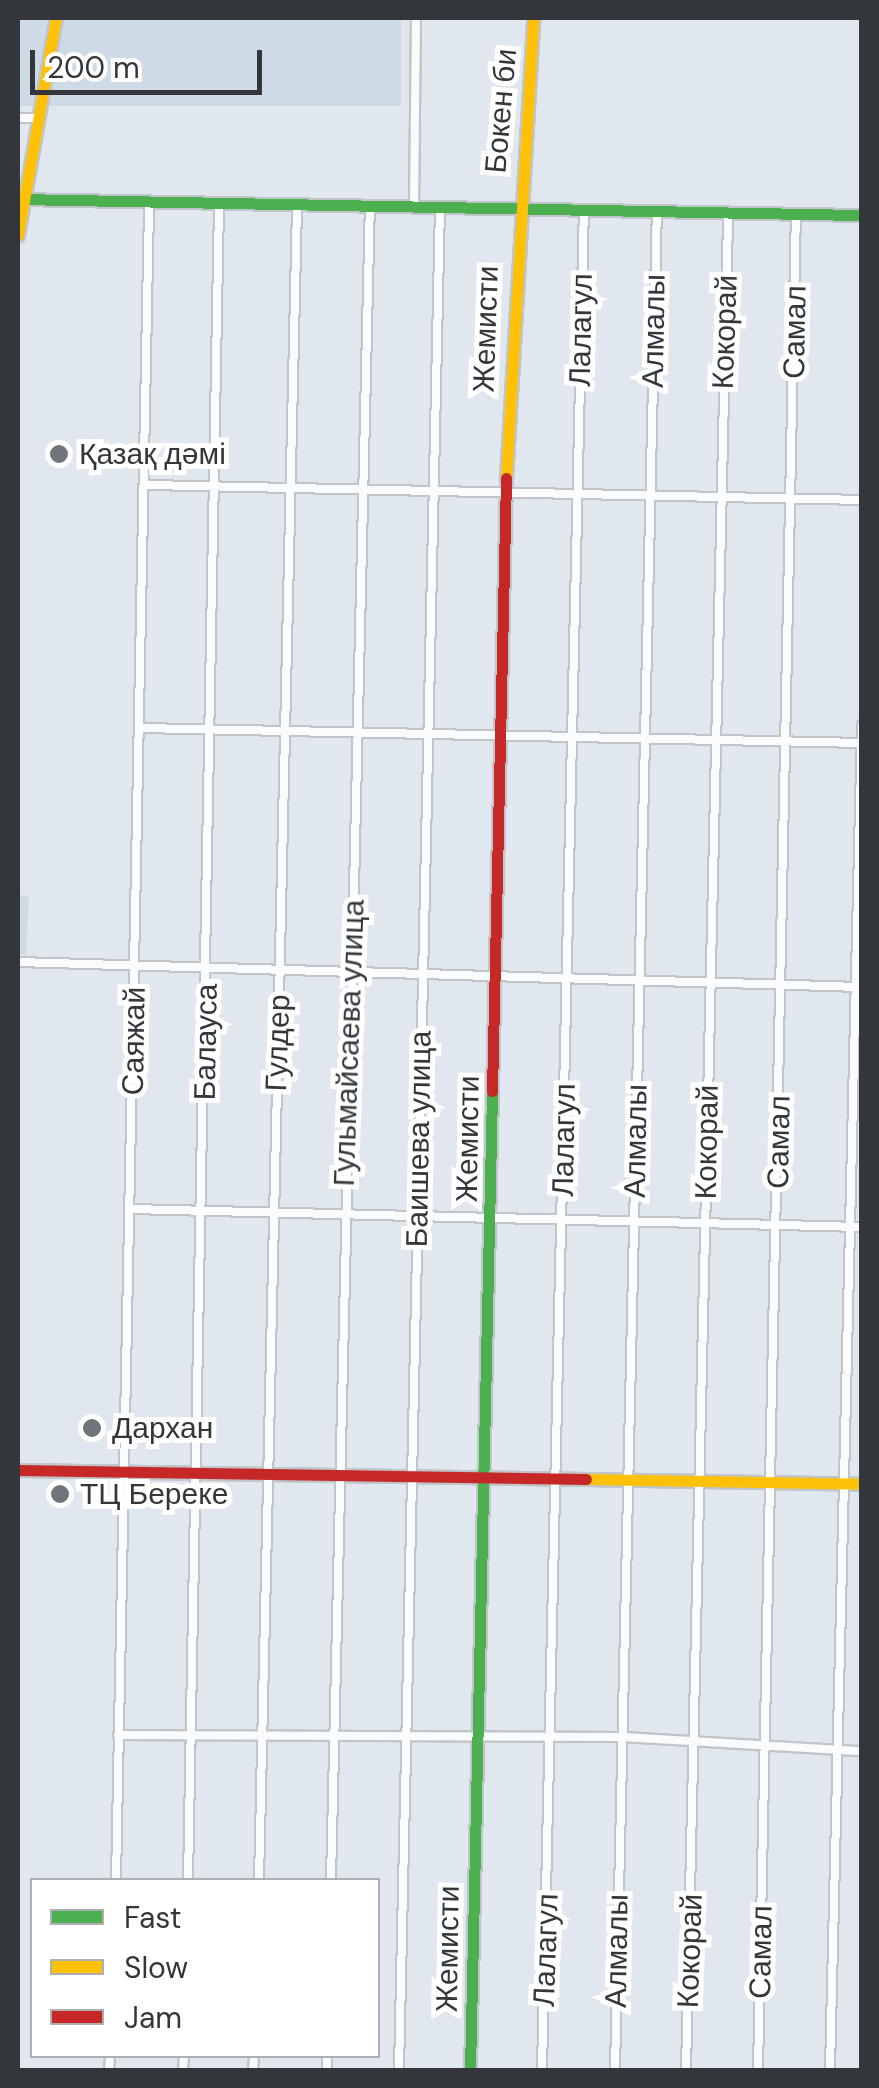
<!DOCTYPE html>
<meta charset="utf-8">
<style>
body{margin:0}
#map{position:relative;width:879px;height:2088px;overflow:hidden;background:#e1e7ee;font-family:"DM Sans",sans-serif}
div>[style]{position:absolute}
.built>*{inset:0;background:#cfdae7;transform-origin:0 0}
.roads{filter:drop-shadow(2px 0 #c0c5ca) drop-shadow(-2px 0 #c0c5ca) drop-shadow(0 2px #c0c5ca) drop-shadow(0 -2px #c0c5ca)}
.street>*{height:8px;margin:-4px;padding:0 4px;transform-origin:4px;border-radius:4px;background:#fafbfc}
.fast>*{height:11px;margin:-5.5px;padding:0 5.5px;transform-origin:5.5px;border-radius:5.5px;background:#4caf50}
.slow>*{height:11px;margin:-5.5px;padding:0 5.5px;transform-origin:5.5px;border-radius:5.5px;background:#ffc107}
.jam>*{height:11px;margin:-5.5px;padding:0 5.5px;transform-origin:5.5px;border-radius:5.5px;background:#c62828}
.dots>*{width:28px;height:28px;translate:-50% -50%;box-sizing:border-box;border:5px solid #fff;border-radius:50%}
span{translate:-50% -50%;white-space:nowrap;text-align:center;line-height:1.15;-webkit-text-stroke:10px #fff;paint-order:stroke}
.street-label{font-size:30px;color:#33373c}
.poi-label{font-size:30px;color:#33373c}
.left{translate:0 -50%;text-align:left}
.frame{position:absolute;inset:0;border:20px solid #33373c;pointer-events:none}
.legend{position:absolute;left:30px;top:1878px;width:350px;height:180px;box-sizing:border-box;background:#fff;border:2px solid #adafb1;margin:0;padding:12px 18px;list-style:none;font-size:30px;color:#33373c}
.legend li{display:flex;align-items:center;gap:20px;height:50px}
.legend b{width:50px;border:2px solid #adafb1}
.scale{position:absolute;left:30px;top:50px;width:232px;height:45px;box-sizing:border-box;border:5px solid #33373c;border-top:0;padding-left:12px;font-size:30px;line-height:35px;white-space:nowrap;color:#33373c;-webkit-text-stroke:8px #fff;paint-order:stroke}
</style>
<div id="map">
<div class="built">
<i style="left:18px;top:18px;width:383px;height:88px"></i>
<i style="clip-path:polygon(18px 894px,29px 897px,26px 955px,18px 954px)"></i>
</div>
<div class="roads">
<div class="street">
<i style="left:18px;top:118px;width:21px"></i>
<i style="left:414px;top:207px;width:189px;rotate:-89.4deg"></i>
<i style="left:148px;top:485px;width:714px;rotate:1.2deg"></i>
<i style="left:141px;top:728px;width:721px;rotate:1.19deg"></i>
<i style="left:18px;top:962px;width:844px;rotate:1.7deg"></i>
<i style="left:130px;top:1209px;width:732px;rotate:1.41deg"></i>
<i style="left:118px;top:1735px;width:505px;rotate:0.23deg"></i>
<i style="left:623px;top:1737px;width:239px;rotate:3.4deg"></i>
<i style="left:116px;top:1880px;width:1679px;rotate:-88.87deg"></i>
<i style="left:188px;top:1880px;width:1677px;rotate:-88.94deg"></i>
<i style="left:259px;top:1880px;width:1676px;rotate:-88.7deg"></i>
<i style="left:331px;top:1880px;width:1675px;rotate:-88.67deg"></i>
<i style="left:109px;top:2070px;width:14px;rotate:-86deg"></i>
<i style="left:183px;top:2070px;width:14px;rotate:-86deg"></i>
<i style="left:253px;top:2070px;width:14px;rotate:-86deg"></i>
<i style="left:327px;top:2070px;width:14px;rotate:-90deg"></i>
<i style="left:399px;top:2070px;width:1863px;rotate:-88.74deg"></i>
<i style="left:542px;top:2070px;width:1860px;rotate:-88.71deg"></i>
<i style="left:615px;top:2070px;width:1859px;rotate:-88.71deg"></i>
<i style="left:686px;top:2070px;width:1857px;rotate:-88.7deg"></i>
<i style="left:758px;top:2070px;width:1856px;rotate:-88.83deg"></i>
<i style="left:830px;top:2070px;width:1345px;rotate:-88.64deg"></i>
</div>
<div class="fast">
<i style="left:18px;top:199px;width:844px;rotate:1.09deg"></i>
<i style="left:470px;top:2070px;width:979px;rotate:-88.71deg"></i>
</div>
<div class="slow">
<i style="left:18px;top:235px;width:220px;rotate:-80.1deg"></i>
<i style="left:506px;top:478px;width:461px;rotate:-86.6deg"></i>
<i style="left:586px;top:1479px;width:276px;rotate:1deg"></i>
</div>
<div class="jam">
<i style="left:492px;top:1091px;width:613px;rotate:-88.69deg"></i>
<i style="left:18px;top:1470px;width:568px;rotate:0.91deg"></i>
</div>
</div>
<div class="dots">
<i style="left:59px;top:454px;background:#70757a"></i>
<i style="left:92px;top:1428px;background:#70757a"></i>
<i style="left:60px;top:1494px;background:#70757a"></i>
</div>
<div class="street-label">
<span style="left:501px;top:111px;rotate:-85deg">Бокен би</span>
<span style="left:486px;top:329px;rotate:-88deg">Жемисти</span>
<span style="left:581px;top:330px;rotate:-89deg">Лалагул</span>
<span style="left:654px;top:331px;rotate:-89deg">Алмалы</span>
<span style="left:725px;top:332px;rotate:-88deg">Кокорай</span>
<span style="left:795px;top:332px;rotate:-89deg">Самал</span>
<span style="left:134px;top:1041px;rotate:-89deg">Саяжай</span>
<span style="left:206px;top:1042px;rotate:-89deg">Балауса</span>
<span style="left:278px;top:1043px;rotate:-88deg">Гулдер</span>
<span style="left:349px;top:1043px;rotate:-88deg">Гульмайсаева улица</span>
<span style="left:419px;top:1139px;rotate:-89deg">Баишева улица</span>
<span style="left:468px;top:1139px;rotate:-89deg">Жемисти</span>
<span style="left:564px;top:1140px;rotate:-89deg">Лалагул</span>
<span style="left:636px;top:1141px;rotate:-89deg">Алмалы</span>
<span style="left:707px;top:1142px;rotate:-89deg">Кокорай</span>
<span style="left:779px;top:1142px;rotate:-89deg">Самал</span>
<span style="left:448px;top:1949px;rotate:-89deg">Жемисти</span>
<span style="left:546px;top:1950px;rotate:-88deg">Лалагул</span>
<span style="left:617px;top:1951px;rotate:-89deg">Алмалы</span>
<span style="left:690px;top:1951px;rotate:-88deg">Кокорай</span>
<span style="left:761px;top:1952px;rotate:-89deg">Самал</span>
</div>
<div class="poi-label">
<span class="left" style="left:79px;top:454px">Қазақ дәмі</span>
<span class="left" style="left:112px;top:1428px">Дархан</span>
<span class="left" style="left:80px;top:1494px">ТЦ Береке</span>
</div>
<div class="frame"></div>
<ul class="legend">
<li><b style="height:12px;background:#4caf50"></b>Fast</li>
<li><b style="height:12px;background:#ffc107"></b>Slow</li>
<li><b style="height:12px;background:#c62828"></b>Jam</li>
</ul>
<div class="scale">200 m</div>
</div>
